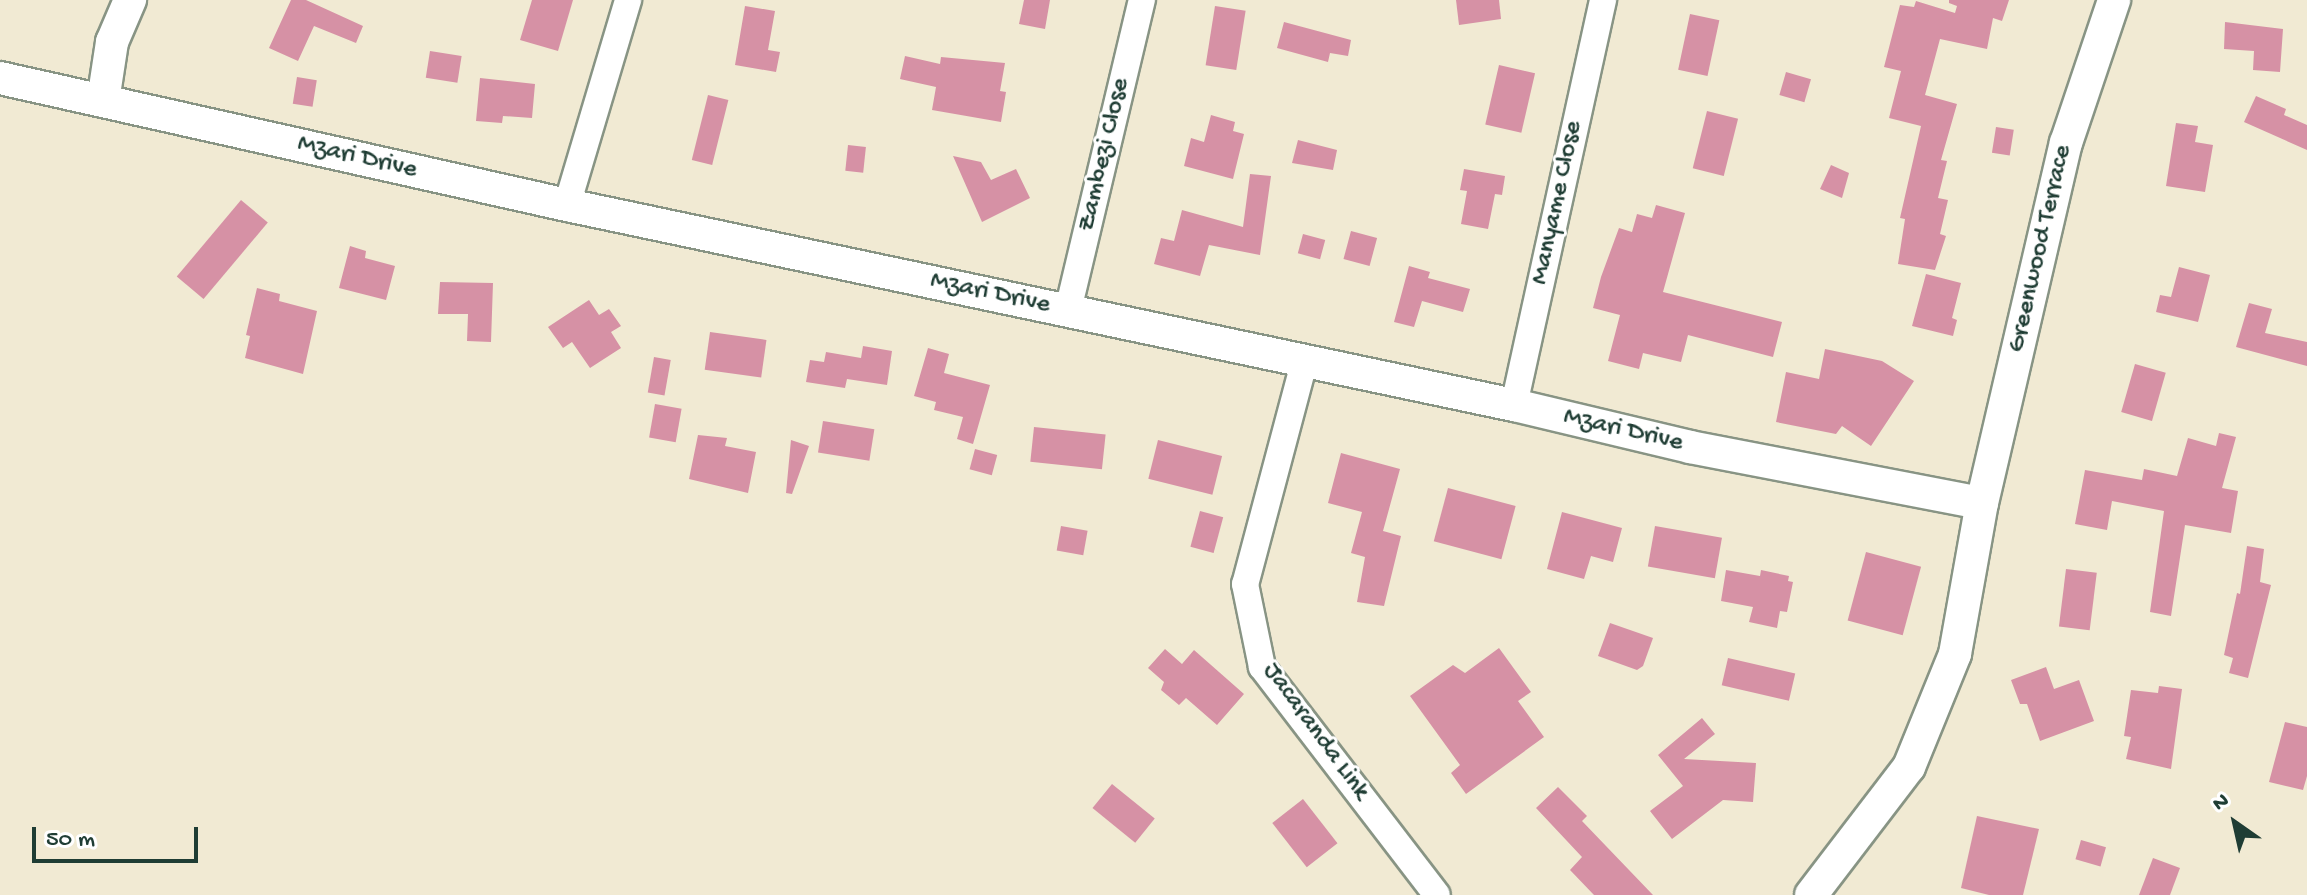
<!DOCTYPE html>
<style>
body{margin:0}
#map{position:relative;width:2307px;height:895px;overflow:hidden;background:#f1ead3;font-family:"Gochi Hand",sans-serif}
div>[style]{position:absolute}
.building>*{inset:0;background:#d691a5;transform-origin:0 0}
.roads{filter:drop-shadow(2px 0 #889484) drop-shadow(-2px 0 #889484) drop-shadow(0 2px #889484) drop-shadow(0 -2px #889484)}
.minor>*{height:26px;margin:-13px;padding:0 13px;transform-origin:13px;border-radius:13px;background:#fff}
.tertiary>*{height:32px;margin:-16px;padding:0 16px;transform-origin:16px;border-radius:16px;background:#fff}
span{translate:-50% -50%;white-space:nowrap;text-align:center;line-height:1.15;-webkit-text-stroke:6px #fff;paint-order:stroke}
.street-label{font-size:26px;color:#1f3d34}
.north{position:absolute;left:2195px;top:783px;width:80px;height:80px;-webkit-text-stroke:6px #fff;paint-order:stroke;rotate:326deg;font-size:22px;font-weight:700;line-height:32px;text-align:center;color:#1f3d34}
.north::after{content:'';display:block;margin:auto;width:28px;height:36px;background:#1f3d34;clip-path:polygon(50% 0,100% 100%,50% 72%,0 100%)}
.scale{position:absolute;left:32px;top:827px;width:166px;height:36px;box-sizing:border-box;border:4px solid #1f3d34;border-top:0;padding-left:10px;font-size:24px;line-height:28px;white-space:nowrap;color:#1f3d34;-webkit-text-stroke:6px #fff;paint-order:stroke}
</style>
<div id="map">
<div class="building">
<i style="clip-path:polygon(291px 0,306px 0,363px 26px,356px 43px,314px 26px,298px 61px,269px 48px)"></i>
<i style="clip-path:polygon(532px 0,573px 0,558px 51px,520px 40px)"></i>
<i style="clip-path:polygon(1024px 0,1050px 0,1045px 29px,1019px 24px)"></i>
<i style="clip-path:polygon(1456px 0,1499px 0,1501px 19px,1459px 25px)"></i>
<i style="clip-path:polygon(1949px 0,2009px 0,2002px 21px,1993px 18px,1987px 49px,1940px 39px,1925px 95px,1957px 104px,1941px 160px,1947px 161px,1938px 198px,1948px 200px,1940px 234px,1946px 236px,1935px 270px,1898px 264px,1905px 219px,1900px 218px,1921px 126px,1889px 118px,1901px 71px,1884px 67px,1900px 5px,1914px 7px,1916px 1px,1955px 13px,1957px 6px,1949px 3px)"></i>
<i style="clip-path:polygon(745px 6px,775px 11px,768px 50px,780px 52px,776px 72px,735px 65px)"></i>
<i style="left:1215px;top:6px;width:31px;height:60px;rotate:9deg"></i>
<i style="left:1690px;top:14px;width:30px;height:57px;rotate:12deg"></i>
<i style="clip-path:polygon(1284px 22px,1351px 40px,1348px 56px,1330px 53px,1328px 62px,1277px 48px)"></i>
<i style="clip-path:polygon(2225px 22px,2283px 29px,2280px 72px,2253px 70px,2254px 51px,2224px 49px)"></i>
<i style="left:430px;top:51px;width:32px;height:27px;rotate:9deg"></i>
<i style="clip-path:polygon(905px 56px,940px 64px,941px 57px,1005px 63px,1000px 91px,1006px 92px,1001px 122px,932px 110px,936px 87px,900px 79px)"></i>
<i style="left:1499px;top:65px;width:37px;height:61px;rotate:13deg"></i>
<i style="left:1786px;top:72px;width:26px;height:24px;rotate:16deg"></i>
<i style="left:297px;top:77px;width:20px;height:27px;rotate:9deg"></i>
<i style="clip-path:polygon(480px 78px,535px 84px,532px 118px,503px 116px,502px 123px,476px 121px)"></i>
<i style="left:708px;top:95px;width:21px;height:67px;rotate:14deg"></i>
<i style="clip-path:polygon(2256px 96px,2286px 109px,2284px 115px,2307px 125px,2307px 150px,2244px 122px)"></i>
<i style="left:1707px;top:111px;width:32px;height:59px;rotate:14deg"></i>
<i style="clip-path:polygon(1211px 115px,1235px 122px,1233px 131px,1244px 134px,1233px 179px,1184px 166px,1191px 138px,1204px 142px)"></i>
<i style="clip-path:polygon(2176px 123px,2198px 126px,2195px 142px,2213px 145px,2205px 192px,2166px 186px)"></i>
<i style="left:1996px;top:127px;width:18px;height:26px;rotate:9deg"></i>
<i style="clip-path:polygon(1298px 140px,1337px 150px,1333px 170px,1292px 163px)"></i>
<i style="left:848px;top:145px;width:18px;height:26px;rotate:6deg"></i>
<i style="clip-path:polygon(953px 156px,981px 162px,991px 180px,1016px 169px,1030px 198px,982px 222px)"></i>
<i style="clip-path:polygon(1831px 165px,1849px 173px,1842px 198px,1820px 189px)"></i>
<i style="clip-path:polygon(1464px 169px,1505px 176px,1502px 195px,1495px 194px,1488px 229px,1461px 224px,1467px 191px,1460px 190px)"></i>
<i style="clip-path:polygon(1250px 174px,1271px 176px,1260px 255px,1209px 245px,1200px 276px,1154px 264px,1161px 238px,1174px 241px,1182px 210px,1243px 227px)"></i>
<i style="left:241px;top:200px;width:35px;height:100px;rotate:40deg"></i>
<i style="clip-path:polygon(1656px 205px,1685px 213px,1663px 292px,1782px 322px,1773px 357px,1688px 335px,1681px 362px,1643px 353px,1639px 369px,1608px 361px,1620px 315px,1593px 308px,1601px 277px,1619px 228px,1632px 232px,1637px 214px,1652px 218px)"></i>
<i style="left:1351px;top:231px;width:27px;height:29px;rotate:15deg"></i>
<i style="left:1303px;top:234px;width:23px;height:20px;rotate:15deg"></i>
<i style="clip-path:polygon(350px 246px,366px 251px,365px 258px,395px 266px,386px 300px,339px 288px)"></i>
<i style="clip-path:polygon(1409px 266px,1430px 272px,1428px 278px,1470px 289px,1463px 312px,1422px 301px,1414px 327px,1394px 322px)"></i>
<i style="clip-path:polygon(2179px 267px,2210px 275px,2198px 322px,2156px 312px,2160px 295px,2171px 297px)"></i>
<i style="clip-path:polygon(1926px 274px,1961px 283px,1952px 318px,1957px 320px,1953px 336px,1912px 326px)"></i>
<i style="clip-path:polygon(440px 282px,493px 283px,491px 342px,467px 341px,468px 314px,438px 314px)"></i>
<i style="clip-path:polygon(257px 288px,280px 294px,279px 301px,317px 311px,303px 374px,245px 358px,250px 336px,246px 335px)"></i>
<i style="clip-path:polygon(589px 300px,599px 315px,609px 309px,621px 326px,611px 332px,621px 348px,590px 368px,572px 342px,563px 348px,548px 327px)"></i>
<i style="clip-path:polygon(2249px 303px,2272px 309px,2265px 333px,2307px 342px,2307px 366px,2236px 347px)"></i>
<i style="left:710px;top:332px;width:57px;height:38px;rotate:8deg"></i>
<i style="clip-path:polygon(863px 346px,892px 351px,887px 385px,847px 379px,845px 388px,806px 382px,810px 360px,824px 362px,826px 352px,861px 358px)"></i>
<i style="clip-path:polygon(928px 348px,949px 354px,944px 373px,990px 385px,973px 444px,957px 439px,963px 417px,934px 410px,936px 402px,914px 396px)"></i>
<i style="clip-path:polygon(1825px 349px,1882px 361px,1914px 381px,1871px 446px,1842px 426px,1836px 434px,1776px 422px,1786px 372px,1819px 379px)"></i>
<i style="left:654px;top:357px;width:17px;height:36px;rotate:10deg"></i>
<i style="left:2135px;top:364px;width:32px;height:50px;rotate:16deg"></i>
<i style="left:655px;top:404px;width:27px;height:34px;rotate:10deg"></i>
<i style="left:823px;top:421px;width:52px;height:32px;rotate:9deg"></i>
<i style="left:1034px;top:427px;width:72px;height:35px;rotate:6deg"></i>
<i style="clip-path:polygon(2219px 433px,2236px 437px,2222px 488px,2238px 491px,2231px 533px,2185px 525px,2171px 616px,2150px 612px,2164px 511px,2112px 501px,2107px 530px,2075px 524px,2085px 470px,2142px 480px,2144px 469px,2177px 476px,2188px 438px,2216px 446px)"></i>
<i style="clip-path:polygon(698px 435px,727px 438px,725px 446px,756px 452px,748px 493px,689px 479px)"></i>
<i style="clip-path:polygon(791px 440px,809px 446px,792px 494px,786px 493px)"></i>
<i style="left:1158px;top:440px;width:66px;height:40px;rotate:14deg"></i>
<i style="left:975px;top:449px;width:23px;height:21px;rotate:15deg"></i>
<i style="clip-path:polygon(1341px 453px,1400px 469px,1383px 531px,1401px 536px,1384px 606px,1357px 602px,1365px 557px,1351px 553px,1362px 512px,1328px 503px)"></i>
<i style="left:1448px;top:488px;width:70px;height:55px;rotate:15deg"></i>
<i style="left:1200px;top:511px;width:24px;height:37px;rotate:15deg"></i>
<i style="clip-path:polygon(1562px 512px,1622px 528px,1613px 562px,1591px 556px,1584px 579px,1547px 569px)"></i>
<i style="left:1061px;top:526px;width:27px;height:25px;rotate:10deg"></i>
<i style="left:1655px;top:526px;width:68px;height:41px;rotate:10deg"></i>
<i style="clip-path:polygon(2247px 546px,2264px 549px,2260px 582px,2271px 585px,2248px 678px,2229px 673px,2233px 658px,2224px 655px,2237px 593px,2240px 594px)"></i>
<i style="left:1866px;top:552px;width:57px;height:71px;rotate:15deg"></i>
<i style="left:2066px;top:569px;width:31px;height:58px;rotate:7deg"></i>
<i style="clip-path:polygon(1726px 570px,1760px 576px,1761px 570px,1789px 576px,1788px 581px,1793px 582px,1787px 612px,1780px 611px,1777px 628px,1749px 622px,1753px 607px,1721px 601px)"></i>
<i style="clip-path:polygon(1610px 623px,1653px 638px,1643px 666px,1637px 670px,1598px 656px)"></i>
<i style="clip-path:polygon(1499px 648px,1531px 692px,1518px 701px,1544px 737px,1466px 794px,1451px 773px,1460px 765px,1410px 696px,1453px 665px,1465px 673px)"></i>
<i style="clip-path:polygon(1165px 649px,1182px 664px,1194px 650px,1244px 694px,1217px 725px,1186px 698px,1179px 705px,1161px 690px,1164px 682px,1148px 668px)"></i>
<i style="left:1728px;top:658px;width:69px;height:28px;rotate:13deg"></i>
<i style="clip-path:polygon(2046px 667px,2054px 689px,2079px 680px,2094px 721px,2040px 741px,2027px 704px,2020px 704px,2011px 680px)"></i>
<i style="clip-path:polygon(2159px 686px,2182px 689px,2171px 769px,2126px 759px,2131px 737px,2124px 736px,2131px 690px,2158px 693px)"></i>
<i style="clip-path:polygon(1702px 718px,1715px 734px,1684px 759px,1756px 763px,1753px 802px,1723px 800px,1672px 839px,1650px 811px,1683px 786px,1658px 755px)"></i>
<i style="clip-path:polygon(2285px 722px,2307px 727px,2307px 776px,2303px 790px,2269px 782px)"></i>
<i style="left:1112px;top:784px;width:55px;height:31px;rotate:39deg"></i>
<i style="clip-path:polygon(1558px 787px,1587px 816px,1582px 821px,1653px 895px,1594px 895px,1570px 870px,1582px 857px,1536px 808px)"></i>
<i style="left:1303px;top:799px;width:56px;height:39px;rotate:52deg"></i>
<i style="clip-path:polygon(1977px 816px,2039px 829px,2023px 895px,1989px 895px,1961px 888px)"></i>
<i style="left:2081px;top:840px;width:26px;height:20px;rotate:16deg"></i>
<i style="clip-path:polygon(2153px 858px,2180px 868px,2170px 895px,2139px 895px)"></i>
</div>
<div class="roads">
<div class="minor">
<i style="left:567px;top:205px;width:214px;rotate:-73.4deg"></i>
<i style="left:1068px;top:310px;width:319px;rotate:-76.6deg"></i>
<i style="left:1304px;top:363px;width:229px;rotate:104.9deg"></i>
<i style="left:1245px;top:584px;width:85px;rotate:78.4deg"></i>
<i style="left:1262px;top:667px;width:287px;rotate:52.5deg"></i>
<i style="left:1514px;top:405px;width:415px;rotate:-77.6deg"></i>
</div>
<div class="tertiary">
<i style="left:0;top:78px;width:581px;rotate:12.63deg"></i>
<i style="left:567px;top:205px;width:968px;rotate:11.93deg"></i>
<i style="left:1514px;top:405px;width:181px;rotate:13.4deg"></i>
<i style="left:1690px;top:447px;width:297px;rotate:10.9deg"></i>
<i style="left:103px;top:101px;width:60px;rotate:-81.3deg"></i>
<i style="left:112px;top:42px;width:46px;rotate:-66.8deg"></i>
<i style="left:1811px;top:895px;width:161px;rotate:-52.6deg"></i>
<i style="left:1909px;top:767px;width:122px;rotate:-67.8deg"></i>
<i style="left:1955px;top:654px;width:153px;rotate:-79.9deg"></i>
<i style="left:1982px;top:503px;width:370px;rotate:-76.9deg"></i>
<i style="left:2066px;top:143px;width:151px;rotate:-71.4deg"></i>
</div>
</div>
<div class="street-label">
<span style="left:1105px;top:155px;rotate:-77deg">Zambezi Close</span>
<span style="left:357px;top:158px;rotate:13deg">Mzari Drive</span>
<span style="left:1558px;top:203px;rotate:-78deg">Manyame Close</span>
<span style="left:2041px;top:249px;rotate:-77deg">Greenwood Terrace</span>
<span style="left:990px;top:294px;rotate:12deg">Mzari Drive</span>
<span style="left:1623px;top:431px;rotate:13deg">Mzari Drive</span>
<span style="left:1315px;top:732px;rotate:54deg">Jacaranda Link</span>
</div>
<div class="north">N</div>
<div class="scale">50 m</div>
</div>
